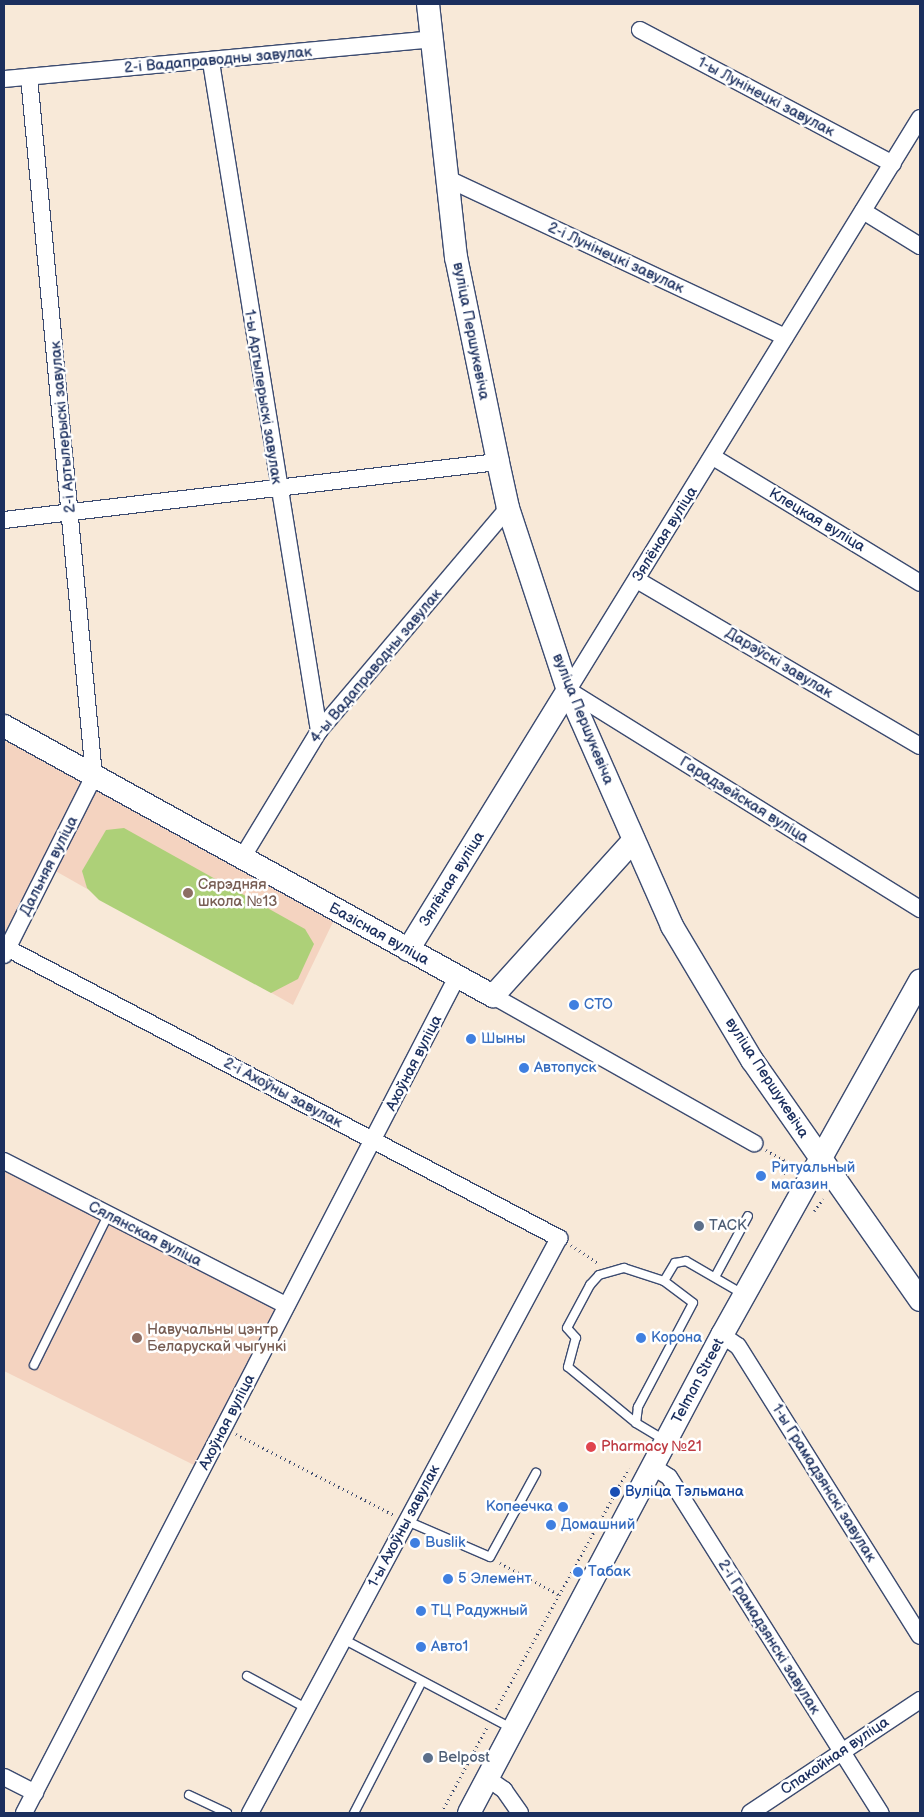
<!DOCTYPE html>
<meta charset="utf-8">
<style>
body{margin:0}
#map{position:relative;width:924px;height:1817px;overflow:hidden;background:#f8e9d8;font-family:"Balsamiq Sans",sans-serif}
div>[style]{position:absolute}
.built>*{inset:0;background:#f4d3c0}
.green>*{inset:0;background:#add078}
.path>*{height:2.5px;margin-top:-1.25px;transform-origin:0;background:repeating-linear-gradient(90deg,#3c4b70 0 1px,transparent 0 5px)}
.roads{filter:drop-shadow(1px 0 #3c4b70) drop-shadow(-1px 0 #3c4b70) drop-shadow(0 1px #3c4b70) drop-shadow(0 -1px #3c4b70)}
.lane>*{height:8px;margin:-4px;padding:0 4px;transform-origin:4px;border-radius:4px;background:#fff}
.street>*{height:16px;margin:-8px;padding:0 8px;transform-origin:8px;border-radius:8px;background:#fff}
.secondary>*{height:22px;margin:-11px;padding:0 11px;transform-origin:11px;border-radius:11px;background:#fff}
.dots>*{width:14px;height:14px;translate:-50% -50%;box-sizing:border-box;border:2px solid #fff;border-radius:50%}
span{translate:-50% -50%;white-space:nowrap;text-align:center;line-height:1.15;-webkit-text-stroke:5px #fff;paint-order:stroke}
.street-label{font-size:15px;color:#1b2f5e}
.education-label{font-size:15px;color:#785e54}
.left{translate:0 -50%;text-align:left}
.shop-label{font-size:15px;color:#366cbe}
.right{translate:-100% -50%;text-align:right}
.service-label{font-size:15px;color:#4e5e75}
.health-label{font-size:15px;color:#be3a42}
.transit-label{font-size:15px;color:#164399}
.frame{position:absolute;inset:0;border:5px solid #1b2f5e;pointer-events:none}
</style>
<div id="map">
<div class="built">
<i style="clip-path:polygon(4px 740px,333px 922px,293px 1005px,43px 864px,4px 940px)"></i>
<i style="clip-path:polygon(4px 1161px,286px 1305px,202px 1469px,4px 1371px)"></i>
</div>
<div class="green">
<i style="clip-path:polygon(124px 828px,305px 929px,314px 944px,298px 979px,271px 993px,99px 900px,87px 888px,82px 871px,106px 830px)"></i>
</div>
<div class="path">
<i style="left:766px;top:1150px;width:21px;rotate:29deg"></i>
<i style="left:784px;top:1160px;width:9px;rotate:103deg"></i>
<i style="left:782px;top:1169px;width:9px;rotate:49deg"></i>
<i style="left:814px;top:1211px;width:15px;rotate:-53deg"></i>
<i style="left:571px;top:1245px;width:32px;rotate:34deg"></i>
<i style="left:236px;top:1434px;width:178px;rotate:27.1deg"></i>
<i style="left:500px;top:1563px;width:66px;rotate:28.1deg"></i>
<i style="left:496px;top:1709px;width:275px;rotate:-61.1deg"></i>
<i style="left:441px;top:1813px;width:98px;rotate:-61.9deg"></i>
</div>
<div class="roads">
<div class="lane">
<i style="left:715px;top:1277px;width:69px;rotate:-61.6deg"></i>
<i style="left:664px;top:1281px;width:21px;rotate:-59deg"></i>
<i style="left:675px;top:1263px;width:11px;rotate:-10deg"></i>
<i style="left:686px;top:1261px;width:66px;rotate:30.1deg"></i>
<i style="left:34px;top:1365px;width:167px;rotate:-63.7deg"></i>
<i style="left:636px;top:1423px;width:88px;rotate:-140.5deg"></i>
<i style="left:568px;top:1367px;width:30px;rotate:-75deg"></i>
<i style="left:576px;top:1338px;width:13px;rotate:-132deg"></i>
<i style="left:567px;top:1328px;width:49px;rotate:-61.9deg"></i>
<i style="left:590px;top:1285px;width:13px;rotate:-48deg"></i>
<i style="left:599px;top:1275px;width:26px;rotate:-16deg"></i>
<i style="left:624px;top:1268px;width:42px;rotate:18deg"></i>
<i style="left:664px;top:1281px;width:36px;rotate:37deg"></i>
<i style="left:693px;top:1303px;width:118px;rotate:117.9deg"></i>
<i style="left:638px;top:1407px;width:16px;rotate:97deg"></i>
<i style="left:636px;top:1423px;width:33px;rotate:31deg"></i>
<i style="left:407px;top:1521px;width:90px;rotate:23.4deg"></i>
<i style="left:490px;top:1557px;width:96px;rotate:-61.3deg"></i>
<i style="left:343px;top:1639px;width:190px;rotate:27.9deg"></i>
<i style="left:247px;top:1676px;width:67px;rotate:28.5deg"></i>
<i style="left:189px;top:1795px;width:42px;rotate:25.3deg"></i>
<i style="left:354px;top:1813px;width:148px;rotate:-62.7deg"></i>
</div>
<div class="street">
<i style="left:640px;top:30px;width:286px;rotate:27.9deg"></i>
<i style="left:211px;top:62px;width:678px;rotate:80.83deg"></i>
<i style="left:4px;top:79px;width:430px;rotate:-5.3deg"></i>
<i style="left:920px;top:118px;width:672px;rotate:121.61deg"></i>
<i style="left:568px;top:690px;width:415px;rotate:31.9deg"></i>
<i style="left:448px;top:179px;width:372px;rotate:25.1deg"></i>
<i style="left:863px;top:211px;width:67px;rotate:31.6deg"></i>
<i style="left:713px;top:457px;width:242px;rotate:31.3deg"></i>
<i style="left:4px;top:520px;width:497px;rotate:-6.7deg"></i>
<i style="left:637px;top:580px;width:328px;rotate:30.4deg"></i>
<i style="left:242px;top:858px;width:149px;rotate:-58.8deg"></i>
<i style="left:319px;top:731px;width:292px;rotate:-49.7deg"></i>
<i style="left:7px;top:948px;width:624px;rotate:27.72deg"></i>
<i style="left:559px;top:1238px;width:653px;rotate:118.25deg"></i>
<i style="left:4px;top:955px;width:200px;rotate:-63.3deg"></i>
<i style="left:94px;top:776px;width:702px;rotate:-95.31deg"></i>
<i style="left:493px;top:996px;width:300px;rotate:29.4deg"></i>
<i style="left:4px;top:1161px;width:317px;rotate:27.1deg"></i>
<i style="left:722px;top:1335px;width:19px;rotate:35deg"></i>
<i style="left:738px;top:1346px;width:342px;rotate:57.9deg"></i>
<i style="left:652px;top:1466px;width:20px;rotate:33deg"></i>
<i style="left:669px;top:1477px;width:397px;rotate:57.8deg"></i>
<i style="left:4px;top:1777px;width:35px;rotate:27deg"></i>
<i style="left:487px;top:1778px;width:21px;rotate:35deg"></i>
<i style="left:504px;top:1790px;width:28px;rotate:55deg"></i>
<i style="left:24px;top:1813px;width:941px;rotate:-62.62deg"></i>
<i style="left:750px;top:1813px;width:204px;rotate:-33.6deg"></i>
</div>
<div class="secondary">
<i style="left:428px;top:4px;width:255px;rotate:83.7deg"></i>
<i style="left:456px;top:257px;width:209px;rotate:78.4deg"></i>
<i style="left:498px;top:462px;width:47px;rotate:77.7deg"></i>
<i style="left:508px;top:508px;width:192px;rotate:71.8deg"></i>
<i style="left:568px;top:690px;width:258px;rotate:66.2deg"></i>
<i style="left:672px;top:926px;width:156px;rotate:59.2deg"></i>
<i style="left:752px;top:1060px;width:293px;rotate:55deg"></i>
<i style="left:4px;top:726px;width:559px;rotate:28.91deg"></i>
<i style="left:493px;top:996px;width:210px;rotate:-47.9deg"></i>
<i style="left:408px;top:950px;width:305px;rotate:-58.4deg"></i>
<i style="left:469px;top:1813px;width:541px;rotate:-62.11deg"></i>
<i style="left:722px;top:1335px;width:406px;rotate:-60.8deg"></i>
</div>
</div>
<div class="dots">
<i style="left:188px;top:893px;background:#8d6e63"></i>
<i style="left:574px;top:1005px;background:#3f7fe0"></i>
<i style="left:471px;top:1039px;background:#3f7fe0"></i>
<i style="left:524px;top:1068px;background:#3f7fe0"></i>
<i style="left:761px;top:1176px;background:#3f7fe0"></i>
<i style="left:699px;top:1226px;background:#5c6f8a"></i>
<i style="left:137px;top:1338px;background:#8d6e63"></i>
<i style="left:641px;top:1338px;background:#3f7fe0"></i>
<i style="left:591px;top:1447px;background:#e0444e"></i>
<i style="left:615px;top:1492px;background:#1a4fb4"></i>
<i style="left:563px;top:1507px;background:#3f7fe0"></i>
<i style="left:551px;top:1525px;background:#3f7fe0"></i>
<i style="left:415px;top:1543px;background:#3f7fe0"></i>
<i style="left:578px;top:1572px;background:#3f7fe0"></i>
<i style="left:448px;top:1579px;background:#3f7fe0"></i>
<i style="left:421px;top:1611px;background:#3f7fe0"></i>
<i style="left:421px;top:1647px;background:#3f7fe0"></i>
<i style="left:428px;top:1758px;background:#5c6f8a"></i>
</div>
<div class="street-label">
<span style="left:218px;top:60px;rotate:-5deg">2-і Вадаправодны завулак</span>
<span style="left:766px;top:97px;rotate:28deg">1-ы Лунінецкі завулак</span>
<span style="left:616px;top:258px;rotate:25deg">2-і Лунінецкі завулак</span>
<span style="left:471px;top:331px;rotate:79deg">вуліца Першукевіча</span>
<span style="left:263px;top:397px;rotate:81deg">1-ы Артылерыскі завулак</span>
<span style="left:63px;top:427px;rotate:-95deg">2-і Артылерыскі завулак</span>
<span style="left:817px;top:520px;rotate:31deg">Клецкая вуліца</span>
<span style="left:665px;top:534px;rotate:-58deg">Зялёная вуліца</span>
<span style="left:779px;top:663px;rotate:31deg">Дарэўскі завулак</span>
<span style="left:376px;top:666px;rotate:-50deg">4-ы Вадаправодны завулак</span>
<span style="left:583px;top:719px;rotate:68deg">вуліца Першукевіча</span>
<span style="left:744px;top:800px;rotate:32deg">Гарадзейская вуліца</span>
<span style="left:49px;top:866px;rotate:-63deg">Дальняя вуліца</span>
<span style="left:452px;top:879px;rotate:-58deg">Зялёная вуліца</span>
<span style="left:379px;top:934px;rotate:29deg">Базісная вуліца</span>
<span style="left:414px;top:1063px;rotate:-63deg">Ахоўная вуліца</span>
<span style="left:767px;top:1078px;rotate:57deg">вуліца Першукевіча</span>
<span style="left:283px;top:1093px;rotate:28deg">2-і Ахоўны завулак</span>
<span style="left:145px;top:1234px;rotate:27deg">Сялянская вуліца</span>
<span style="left:698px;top:1381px;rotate:-62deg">Telman Street</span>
<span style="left:227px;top:1422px;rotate:-63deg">Ахоўная вуліца</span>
<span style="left:824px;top:1483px;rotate:58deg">1-ы Грамадзянскі завулак</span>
<span style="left:404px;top:1526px;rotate:-62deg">1-ы Ахоўны завулак</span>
<span style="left:769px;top:1637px;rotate:58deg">2-і Грамадзянскі завулак</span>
<span style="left:835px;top:1756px;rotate:-34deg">Спакойная вуліца</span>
</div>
<div class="education-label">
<span class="left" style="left:198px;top:893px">Сярэдняя<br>школа №13</span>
<span class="left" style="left:147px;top:1338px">Навучальны цэнтр<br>Беларускай чыгункі</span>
</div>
<div class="shop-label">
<span class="left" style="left:584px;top:1005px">СТО</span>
<span class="left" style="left:481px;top:1039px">Шыны</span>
<span class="left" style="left:534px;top:1068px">Автопуск</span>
<span class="left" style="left:771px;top:1176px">Ритуальный<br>магазин</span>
<span class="left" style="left:651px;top:1338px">Корона</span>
<span class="right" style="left:553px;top:1507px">Копеечка</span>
<span class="left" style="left:561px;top:1525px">Домашний</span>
<span class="left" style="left:425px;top:1543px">Buslik</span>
<span class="left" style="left:588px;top:1572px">Табак</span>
<span class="left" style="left:458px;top:1579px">5 Элемент</span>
<span class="left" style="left:431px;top:1611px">ТЦ Радужный</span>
<span class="left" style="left:431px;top:1647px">Авто1</span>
</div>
<div class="service-label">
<span class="left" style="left:709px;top:1226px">ТАСК</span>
<span class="left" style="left:438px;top:1758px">Belpost</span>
</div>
<div class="health-label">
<span class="left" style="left:601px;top:1447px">Pharmacy №21</span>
</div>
<div class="transit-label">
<span class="left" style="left:625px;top:1492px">Вуліца Тэльмана</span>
</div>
<div class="frame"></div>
</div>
